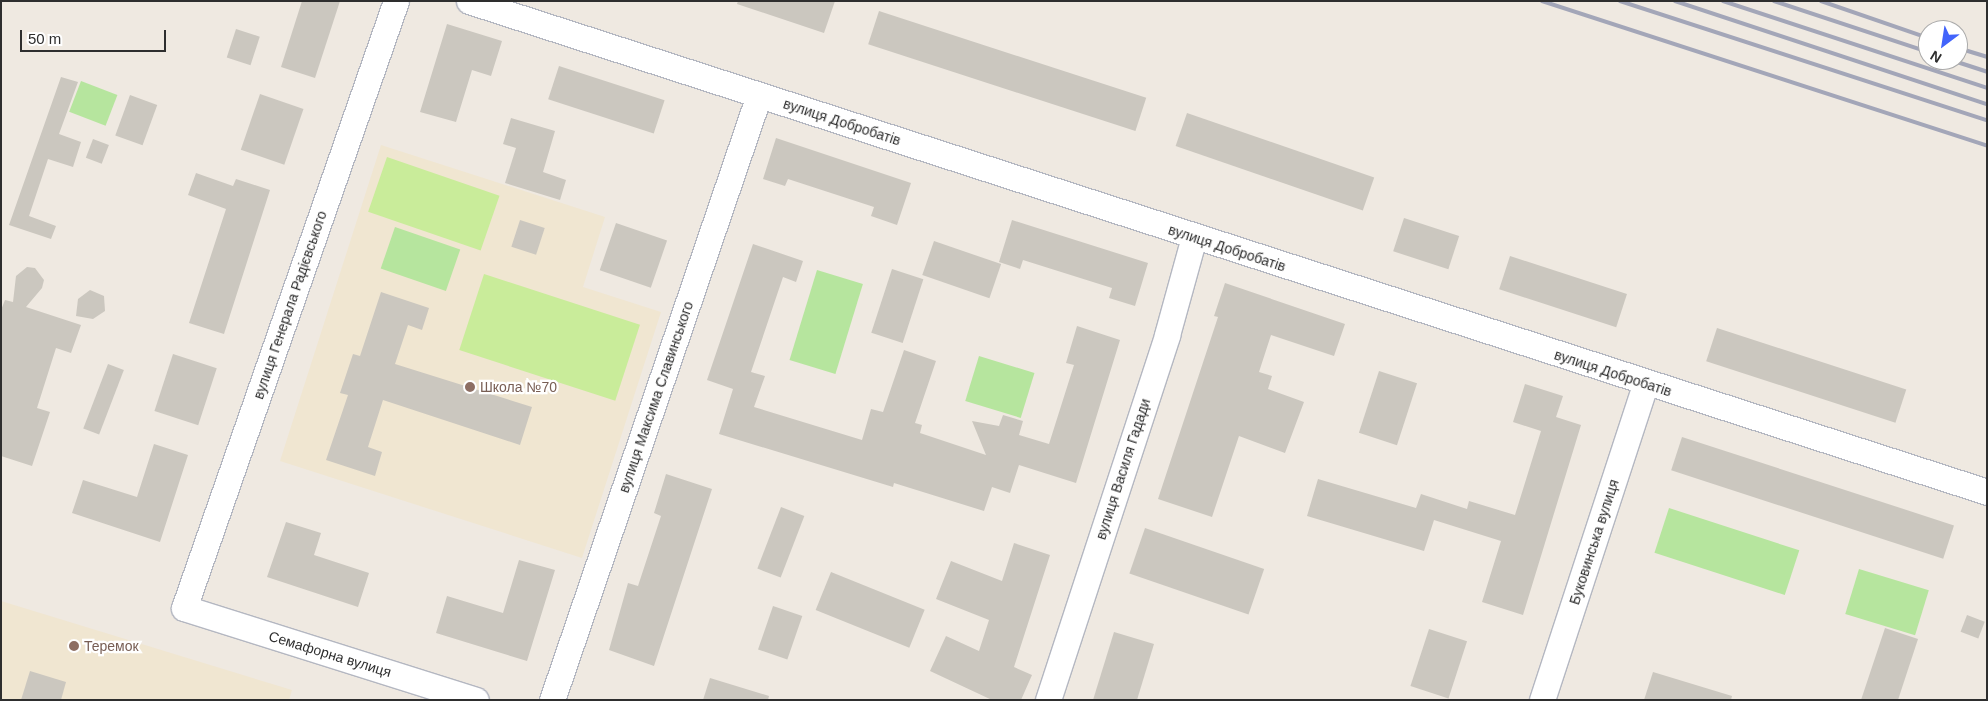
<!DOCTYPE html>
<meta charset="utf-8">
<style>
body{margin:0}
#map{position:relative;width:1988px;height:701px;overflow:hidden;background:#efe9e1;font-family:Arial,sans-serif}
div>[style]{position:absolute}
.education>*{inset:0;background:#f0e6d1}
.green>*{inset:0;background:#b6e59e;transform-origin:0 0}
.pitch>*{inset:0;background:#c9ec9a;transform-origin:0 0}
.building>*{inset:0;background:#cbc7bf;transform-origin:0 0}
.roads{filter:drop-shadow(1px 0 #b4b7c1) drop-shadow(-1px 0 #b4b7c1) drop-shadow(0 1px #b4b7c1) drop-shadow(0 -1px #b4b7c1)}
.minor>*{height:25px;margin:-12.5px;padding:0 12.5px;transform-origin:12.5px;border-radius:12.5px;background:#fff}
.rail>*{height:4px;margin:-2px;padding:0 2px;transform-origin:2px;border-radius:2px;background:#a3a6b8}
.dots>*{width:14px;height:14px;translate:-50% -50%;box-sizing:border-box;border:2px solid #fff;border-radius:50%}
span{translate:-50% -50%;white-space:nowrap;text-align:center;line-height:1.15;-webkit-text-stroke:4.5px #fff;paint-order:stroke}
.street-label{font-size:14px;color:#2e2e2e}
.education-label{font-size:14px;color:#785e54}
.left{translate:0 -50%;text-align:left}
.frame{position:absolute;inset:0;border:2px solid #2e2e2e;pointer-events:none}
.north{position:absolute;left:1918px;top:20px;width:50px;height:50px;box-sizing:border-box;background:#fff;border:1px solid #ababab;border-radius:50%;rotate:211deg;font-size:14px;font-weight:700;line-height:20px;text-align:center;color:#2e2e2e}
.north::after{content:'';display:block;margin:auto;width:18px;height:22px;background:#4264fb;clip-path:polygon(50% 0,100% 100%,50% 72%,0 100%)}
.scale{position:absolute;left:20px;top:30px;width:146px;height:22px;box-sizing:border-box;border:2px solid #2e2e2e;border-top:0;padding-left:6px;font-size:15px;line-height:18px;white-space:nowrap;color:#2e2e2e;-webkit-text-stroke:4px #fff;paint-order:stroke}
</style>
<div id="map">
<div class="education">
<i style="clip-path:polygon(381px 145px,605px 217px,583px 287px,661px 312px,582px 558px,280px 461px)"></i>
<i style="clip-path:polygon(1px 601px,292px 690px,289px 700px,1px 700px)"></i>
</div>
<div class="green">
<i style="left:81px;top:81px;width:39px;height:33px;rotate:21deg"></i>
<i style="left:395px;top:227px;width:69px;height:44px;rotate:19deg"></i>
<i style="left:817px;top:270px;width:48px;height:94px;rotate:17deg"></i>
<i style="left:979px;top:356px;width:58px;height:47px;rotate:17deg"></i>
<i style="left:1669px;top:508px;width:137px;height:47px;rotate:18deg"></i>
<i style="left:1859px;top:569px;width:73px;height:47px;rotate:17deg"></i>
</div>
<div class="pitch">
<i style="left:387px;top:157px;width:119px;height:58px;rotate:19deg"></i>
<i style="left:484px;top:274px;width:164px;height:80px;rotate:18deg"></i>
</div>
<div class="building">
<i style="clip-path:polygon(302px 1px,340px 1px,315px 78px,281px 67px)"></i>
<i style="clip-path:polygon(738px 1px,835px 1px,824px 33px,737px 4px)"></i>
<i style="left:879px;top:11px;width:281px;height:35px;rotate:18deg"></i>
<i style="clip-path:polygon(447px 24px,502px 41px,491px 76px,472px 70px,456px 122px,420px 112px)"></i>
<i style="left:236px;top:29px;width:25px;height:30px;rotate:18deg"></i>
<i style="left:559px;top:66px;width:111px;height:35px;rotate:18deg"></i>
<i style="clip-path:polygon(61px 77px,78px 82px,59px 134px,81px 142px,73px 167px,48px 159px,29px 216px,56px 226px,51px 239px,9px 225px)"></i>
<i style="left:260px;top:94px;width:46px;height:59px;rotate:19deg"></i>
<i style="left:130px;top:95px;width:29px;height:43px;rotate:20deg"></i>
<i style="left:1187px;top:113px;width:198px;height:35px;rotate:19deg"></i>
<i style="clip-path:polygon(511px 118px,555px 131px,543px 172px,566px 180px,560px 200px,505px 183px,516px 148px,503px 144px)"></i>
<i style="clip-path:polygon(776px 138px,911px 183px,897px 225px,871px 216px,874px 207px,788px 179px,785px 186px,763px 179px)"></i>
<i style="left:93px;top:139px;width:17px;height:20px;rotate:21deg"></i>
<i style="clip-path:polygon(196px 173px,233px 186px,236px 179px,270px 190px,224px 334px,189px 323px,226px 209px,188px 195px)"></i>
<i style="left:1404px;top:218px;width:58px;height:35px;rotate:18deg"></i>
<i style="left:520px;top:220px;width:26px;height:28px;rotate:18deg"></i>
<i style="clip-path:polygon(1012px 220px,1148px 263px,1135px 306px,1109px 298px,1112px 288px,1023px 260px,1020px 269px,999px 262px)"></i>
<i style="left:616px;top:223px;width:54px;height:50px;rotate:19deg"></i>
<i style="left:934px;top:241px;width:71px;height:36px;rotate:19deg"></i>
<i style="clip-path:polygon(753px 244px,803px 261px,796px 282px,783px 277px,751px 372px,765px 376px,754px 407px,862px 440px,871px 409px,883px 412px,904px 350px,936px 361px,915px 423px,922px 425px,920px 433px,986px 455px,972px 421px,999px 426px,1003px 415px,1023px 421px,1019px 435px,1049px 444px,1074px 365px,1066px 363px,1077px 326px,1120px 340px,1076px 483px,1019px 465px,1010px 493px,992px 487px,984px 511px,894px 483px,893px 487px,719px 434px,733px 389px,707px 380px)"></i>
<i style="left:1510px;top:256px;width:123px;height:35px;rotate:18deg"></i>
<i style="clip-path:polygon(27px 267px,35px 268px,44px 280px,42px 288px,26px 307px,81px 325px,71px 353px,56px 348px,37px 408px,50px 412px,32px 466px,1px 456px,1px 310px,5px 300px,13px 302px,16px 276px)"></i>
<i style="left:892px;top:269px;width:33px;height:67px;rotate:18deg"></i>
<i style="clip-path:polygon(1225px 283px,1345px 324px,1334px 356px,1271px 335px,1259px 372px,1272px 376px,1268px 389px,1304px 402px,1285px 453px,1239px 436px,1212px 517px,1158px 499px,1218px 317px,1214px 316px)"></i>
<i style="clip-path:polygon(90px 290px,104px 296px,105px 311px,93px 319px,76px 316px,78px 299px)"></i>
<i style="clip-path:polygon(381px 292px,429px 308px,422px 330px,408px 325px,395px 364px,532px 407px,520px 445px,383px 400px,368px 447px,382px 452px,375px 476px,326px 460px,348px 395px,340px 393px,353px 354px,360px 356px)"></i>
<i style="left:1717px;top:328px;width:199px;height:35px;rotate:18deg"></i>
<i style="left:173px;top:354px;width:46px;height:60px;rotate:18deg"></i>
<i style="left:108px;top:364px;width:17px;height:69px;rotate:21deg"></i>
<i style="left:1379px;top:371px;width:40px;height:65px;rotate:18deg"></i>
<i style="clip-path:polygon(1525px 384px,1563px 396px,1556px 417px,1581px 425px,1523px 615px,1482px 602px,1501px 541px,1434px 520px,1424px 551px,1307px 516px,1318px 479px,1416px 508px,1421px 494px,1467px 509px,1469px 501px,1515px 515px,1541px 431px,1513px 422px)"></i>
<i style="left:1682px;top:437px;width:286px;height:35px;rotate:18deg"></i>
<i style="clip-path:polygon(154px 444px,188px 455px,160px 542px,72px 513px,83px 480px,137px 497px)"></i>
<i style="clip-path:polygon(666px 474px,712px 489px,654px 666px,609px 650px,628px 583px,638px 586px,661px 516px,654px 513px)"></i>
<i style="left:781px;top:507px;width:25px;height:66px;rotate:21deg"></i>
<i style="clip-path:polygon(286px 522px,321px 533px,314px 555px,369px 573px,358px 607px,267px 577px)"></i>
<i style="left:1145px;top:528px;width:126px;height:48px;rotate:19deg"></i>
<i style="clip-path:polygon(1014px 543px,1050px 555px,1014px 667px,1032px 675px,1021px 700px,992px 700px,930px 671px,946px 636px,979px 651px,989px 620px,936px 599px,951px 561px,1002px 581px)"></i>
<i style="clip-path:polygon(519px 560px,555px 570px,527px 661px,436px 633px,447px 596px,503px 613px)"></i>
<i style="left:831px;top:572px;width:101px;height:41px;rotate:22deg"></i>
<i style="left:773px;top:606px;width:31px;height:46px;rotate:19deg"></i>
<i style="left:1967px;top:615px;width:19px;height:18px;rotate:21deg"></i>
<i style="clip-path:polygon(1885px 628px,1918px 639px,1898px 700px,1861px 700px)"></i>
<i style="left:1429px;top:629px;width:40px;height:60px;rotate:18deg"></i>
<i style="clip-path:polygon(1114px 632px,1154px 644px,1137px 700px,1093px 700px)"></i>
<i style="clip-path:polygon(30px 671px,66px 682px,61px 700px,21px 700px)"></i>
<i style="clip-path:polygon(1653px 672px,1732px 696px,1731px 700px,1644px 700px)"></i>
<i style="clip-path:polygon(710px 678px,769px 696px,768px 700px,703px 700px)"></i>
</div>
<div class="roads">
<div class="minor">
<i style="left:396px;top:1px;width:643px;rotate:109.25deg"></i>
<i style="left:184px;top:608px;width:306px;rotate:17.5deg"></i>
<i style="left:469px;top:1px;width:1595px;rotate:17.92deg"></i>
<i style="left:552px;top:700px;width:639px;rotate:-71.11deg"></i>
<i style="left:1048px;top:700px;width:384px;rotate:-71.9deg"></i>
<i style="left:1167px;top:335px;width:102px;rotate:-74.6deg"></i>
<i style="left:1542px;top:700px;width:332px;rotate:-71.9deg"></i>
</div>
</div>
<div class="rail">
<i style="left:1542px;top:1px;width:468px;rotate:18deg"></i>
<i style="left:1620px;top:1px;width:386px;rotate:18deg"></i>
<i style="left:1675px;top:1px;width:329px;rotate:18.3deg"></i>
<i style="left:1723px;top:1px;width:278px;rotate:18.2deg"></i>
<i style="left:1774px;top:1px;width:162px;rotate:18.3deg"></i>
<i style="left:1821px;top:1px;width:113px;rotate:19.1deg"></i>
<i style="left:1958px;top:48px;width:30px;rotate:17deg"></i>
<i style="left:1951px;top:60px;width:38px;rotate:18deg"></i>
</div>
<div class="dots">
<i style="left:470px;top:387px;background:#8d6e63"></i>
<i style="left:74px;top:646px;background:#8d6e63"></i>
</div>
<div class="street-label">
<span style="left:842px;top:122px;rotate:18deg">вулиця Добробатів</span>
<span style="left:1227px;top:248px;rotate:18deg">вулиця Добробатів</span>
<span style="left:290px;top:305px;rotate:-71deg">вулиця Генерала Радієвського</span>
<span style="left:1613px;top:373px;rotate:18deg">вулиця Добробатів</span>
<span style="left:656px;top:397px;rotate:-71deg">вулиця Максима Славинського</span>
<span style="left:1123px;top:469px;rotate:-72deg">вулиця Василя Гадади</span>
<span style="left:1594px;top:542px;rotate:-72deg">Буковинська вулиця</span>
<span style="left:330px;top:654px;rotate:17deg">Семафорна вулиця</span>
</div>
<div class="education-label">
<span class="left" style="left:480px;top:387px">Школа №70</span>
<span class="left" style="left:84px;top:646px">Теремок</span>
</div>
<div class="frame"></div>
<div class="north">N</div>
<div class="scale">50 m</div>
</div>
